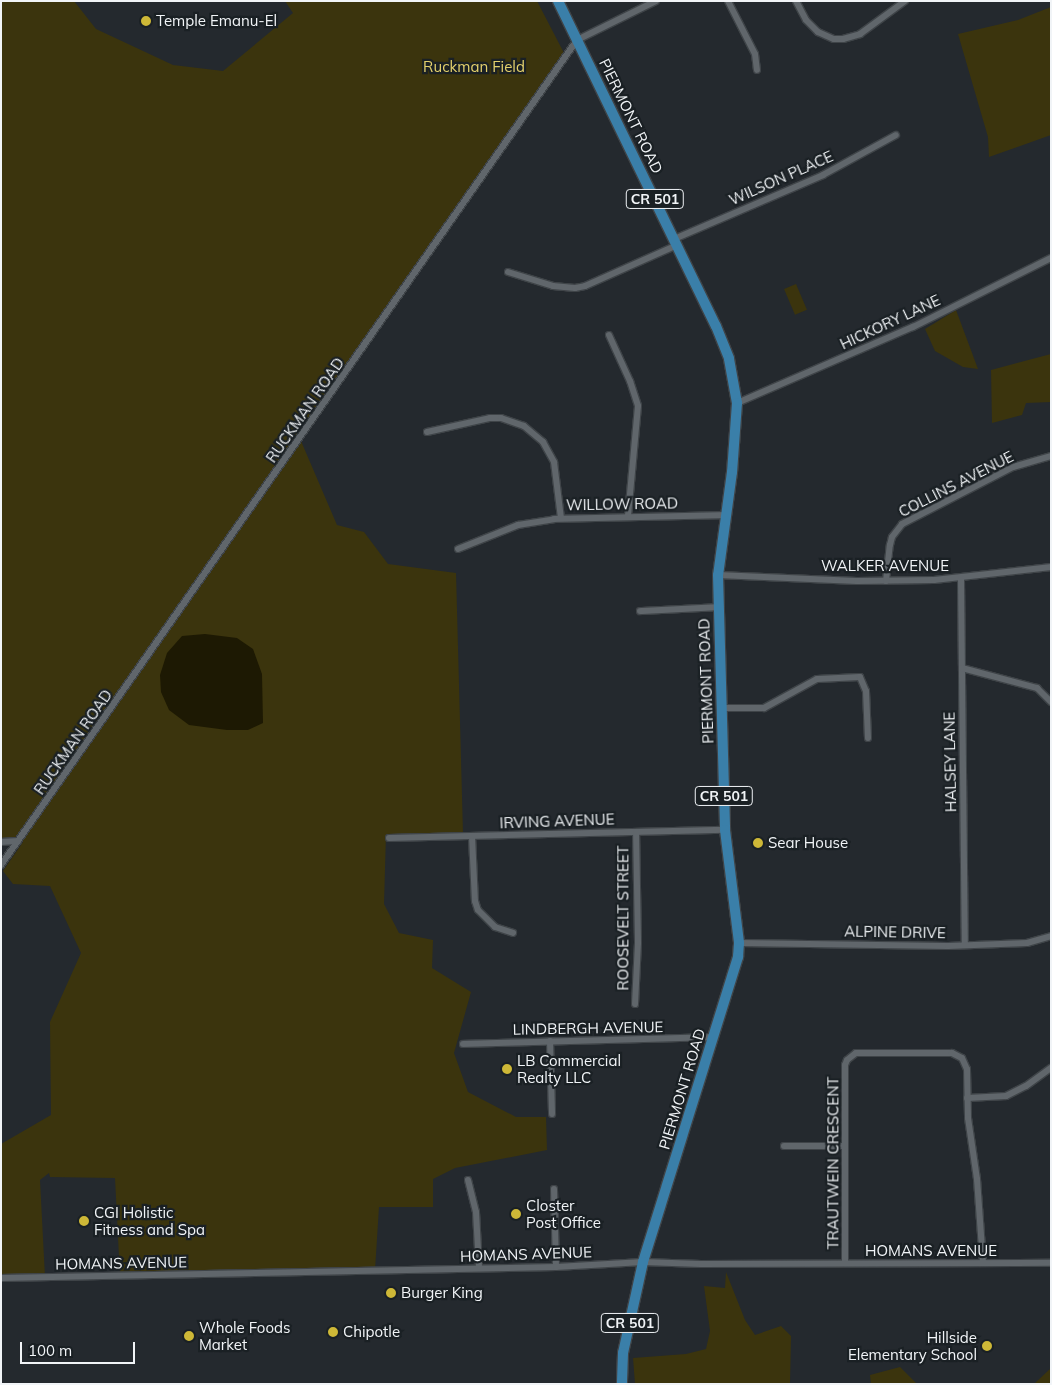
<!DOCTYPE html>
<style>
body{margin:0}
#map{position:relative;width:1052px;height:1385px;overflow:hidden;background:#24292e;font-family:Mulish,sans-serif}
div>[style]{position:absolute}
.green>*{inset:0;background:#3b340d;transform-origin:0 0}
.water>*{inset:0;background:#1d1903}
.roads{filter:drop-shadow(1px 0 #3f4448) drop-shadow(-1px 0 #3f4448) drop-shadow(0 1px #3f4448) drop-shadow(0 -1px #3f4448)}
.street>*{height:6px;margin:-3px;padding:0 3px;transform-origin:3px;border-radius:3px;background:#60666b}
.primary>*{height:10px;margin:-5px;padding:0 5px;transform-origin:5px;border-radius:5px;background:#3a7fa9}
.dots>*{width:14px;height:14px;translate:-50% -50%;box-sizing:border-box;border:2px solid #1a2024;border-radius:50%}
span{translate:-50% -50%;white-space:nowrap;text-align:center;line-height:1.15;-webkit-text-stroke:4.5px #1a2024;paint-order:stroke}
.shield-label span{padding:1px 4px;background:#1a2024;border:1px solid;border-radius:4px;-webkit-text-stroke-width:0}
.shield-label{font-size:14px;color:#f1f4f7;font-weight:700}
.poi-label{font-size:15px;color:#f1f4f7}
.left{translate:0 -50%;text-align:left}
.right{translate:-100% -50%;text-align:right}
.park-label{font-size:15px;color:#e4d16c}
.street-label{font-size:15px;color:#f1f4f7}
.frame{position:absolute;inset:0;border:2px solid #f1f4f7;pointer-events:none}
.scale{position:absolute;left:20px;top:1342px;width:115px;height:22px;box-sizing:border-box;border:2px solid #f1f4f7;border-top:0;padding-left:6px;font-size:15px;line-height:18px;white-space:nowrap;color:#f1f4f7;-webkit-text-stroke:4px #1a2024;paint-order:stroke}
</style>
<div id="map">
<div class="green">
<i style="clip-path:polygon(1px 1px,74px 1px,96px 29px,173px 65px,223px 71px,293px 13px,285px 1px,537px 1px,564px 53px,301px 441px,337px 525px,364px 532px,388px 564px,456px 573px,463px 833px,386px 834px,384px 904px,399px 933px,433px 940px,432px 968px,471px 992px,454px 1053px,468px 1092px,516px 1117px,546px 1117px,547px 1150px,455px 1168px,433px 1179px,433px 1207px,379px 1207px,375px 1270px,120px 1276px,115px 1178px,50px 1177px,49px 1173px,40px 1180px,45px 1277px,1px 1278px,1px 1144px,51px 1115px,50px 1022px,81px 953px,50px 886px,13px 884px,3px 871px,23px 842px,1px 842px)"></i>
<i style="clip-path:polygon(1051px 7px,1051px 135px,989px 157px,988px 137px,958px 34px,1018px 20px)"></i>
<i style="left:796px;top:284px;width:28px;height:13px;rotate:67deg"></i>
<i style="clip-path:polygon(956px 310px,978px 369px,963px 367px,935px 351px,925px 329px)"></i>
<i style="clip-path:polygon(1051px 354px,1051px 402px,1026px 403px,1022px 415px,992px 423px,991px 370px)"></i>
<i style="clip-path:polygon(726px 1272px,745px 1320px,755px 1335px,781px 1326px,791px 1336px,790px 1384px,635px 1384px,633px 1358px,686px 1354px,706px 1349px,710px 1331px,704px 1286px,725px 1288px)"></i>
<i style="clip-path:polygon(900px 1367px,917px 1384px,871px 1384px,870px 1375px)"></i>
<i style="clip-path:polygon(1051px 1368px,1051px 1384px,1034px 1384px)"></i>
</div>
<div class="water">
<i style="clip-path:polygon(205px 634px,237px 638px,253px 649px,262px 674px,263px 723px,248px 730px,227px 730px,189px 725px,169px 710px,161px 692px,160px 675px,167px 653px,182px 636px)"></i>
</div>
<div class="roads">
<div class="street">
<i style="left:728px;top:1px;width:59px;rotate:63deg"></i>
<i style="left:755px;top:54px;width:16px;rotate:83deg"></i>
<i style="left:796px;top:1px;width:21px;rotate:62deg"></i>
<i style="left:806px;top:20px;width:17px;rotate:45deg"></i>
<i style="left:818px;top:32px;width:17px;rotate:24deg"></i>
<i style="left:834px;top:39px;width:9px"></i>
<i style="left:843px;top:39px;width:18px;rotate:-16deg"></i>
<i style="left:860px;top:34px;width:56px;rotate:-36.3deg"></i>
<i style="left:674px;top:239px;width:162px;rotate:-23.2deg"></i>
<i style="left:823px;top:175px;width:83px;rotate:-28.7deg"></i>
<i style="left:508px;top:272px;width:47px;rotate:17.3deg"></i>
<i style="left:553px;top:286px;width:22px;rotate:5deg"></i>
<i style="left:575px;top:288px;width:10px;rotate:-11deg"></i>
<i style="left:585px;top:286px;width:101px;rotate:-24deg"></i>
<i style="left:609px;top:335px;width:51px;rotate:65.5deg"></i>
<i style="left:630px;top:381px;width:26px;rotate:72deg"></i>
<i style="left:638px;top:406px;width:110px;rotate:95.2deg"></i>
<i style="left:737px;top:403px;width:192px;rotate:-23.4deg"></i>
<i style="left:913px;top:327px;width:154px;rotate:-26.6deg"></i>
<i style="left:427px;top:432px;width:65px;rotate:-12.5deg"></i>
<i style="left:490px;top:418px;width:11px"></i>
<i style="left:501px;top:418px;width:24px;rotate:19deg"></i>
<i style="left:524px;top:426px;width:25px;rotate:40deg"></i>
<i style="left:543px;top:442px;width:23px;rotate:61deg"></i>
<i style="left:554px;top:462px;width:56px;rotate:82.9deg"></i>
<i style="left:458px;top:549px;width:65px;rotate:-21.8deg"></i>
<i style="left:518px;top:525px;width:36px;rotate:-9deg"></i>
<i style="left:554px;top:519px;width:172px;rotate:-1.3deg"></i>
<i style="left:718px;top:575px;width:139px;rotate:2.5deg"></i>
<i style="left:857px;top:581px;width:77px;rotate:-0.7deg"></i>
<i style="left:934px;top:580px;width:118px;rotate:-6.3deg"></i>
<i style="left:961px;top:579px;width:366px;rotate:89.4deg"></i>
<i style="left:886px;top:581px;width:36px;rotate:-84deg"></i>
<i style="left:890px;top:545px;width:8px;rotate:-76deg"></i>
<i style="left:892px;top:537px;width:16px;rotate:-52deg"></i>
<i style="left:902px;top:524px;width:125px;rotate:-27.2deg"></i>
<i style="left:1013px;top:467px;width:40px;rotate:-16deg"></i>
<i style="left:640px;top:611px;width:78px;rotate:-2.9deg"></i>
<i style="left:962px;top:668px;width:78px;rotate:14.9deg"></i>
<i style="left:1037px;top:688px;width:20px;rotate:45deg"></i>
<i style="left:722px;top:708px;width:42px"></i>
<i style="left:764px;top:708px;width:60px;rotate:-28.7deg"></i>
<i style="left:817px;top:679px;width:43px;rotate:-2.7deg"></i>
<i style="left:860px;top:677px;width:15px;rotate:67deg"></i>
<i style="left:866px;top:691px;width:47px;rotate:87.6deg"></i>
<i style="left:472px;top:836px;width:65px;rotate:87.4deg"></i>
<i style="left:475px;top:901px;width:9px;rotate:72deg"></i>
<i style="left:478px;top:910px;width:24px;rotate:45deg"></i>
<i style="left:495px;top:927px;width:19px;rotate:18deg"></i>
<i style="left:389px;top:838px;width:336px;rotate:-1.4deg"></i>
<i style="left:1px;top:842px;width:17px;rotate:-3deg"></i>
<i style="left:1px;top:865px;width:1006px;rotate:-55.08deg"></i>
<i style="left:577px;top:40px;width:88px;rotate:-26.3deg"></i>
<i style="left:739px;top:943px;width:209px;rotate:0.8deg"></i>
<i style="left:948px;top:946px;width:79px;rotate:-2.2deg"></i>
<i style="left:1027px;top:943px;width:25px;rotate:-16deg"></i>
<i style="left:635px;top:1004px;width:61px;rotate:-87.2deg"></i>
<i style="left:638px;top:943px;width:111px;rotate:-91deg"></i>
<i style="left:550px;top:1041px;width:73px;rotate:88.4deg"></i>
<i style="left:463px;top:1044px;width:251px;rotate:-1.6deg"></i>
<i style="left:967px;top:1098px;width:39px;rotate:-3deg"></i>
<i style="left:1006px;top:1096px;width:22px;rotate:-27deg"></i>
<i style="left:1026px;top:1086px;width:31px;rotate:-36deg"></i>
<i style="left:784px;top:1146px;width:61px"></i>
<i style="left:468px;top:1180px;width:33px;rotate:76deg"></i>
<i style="left:476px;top:1212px;width:56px;rotate:86.9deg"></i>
<i style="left:554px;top:1189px;width:78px;rotate:88.5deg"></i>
<i style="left:845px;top:1263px;width:198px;rotate:-90deg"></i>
<i style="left:845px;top:1065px;width:5px;rotate:-68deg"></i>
<i style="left:847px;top:1060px;width:11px;rotate:-38deg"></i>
<i style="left:856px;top:1053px;width:96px"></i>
<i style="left:952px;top:1053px;width:11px;rotate:27deg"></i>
<i style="left:962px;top:1058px;width:12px;rotate:66deg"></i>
<i style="left:967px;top:1069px;width:49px;rotate:88.8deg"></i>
<i style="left:968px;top:1118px;width:62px;rotate:81.6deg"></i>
<i style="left:977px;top:1179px;width:84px;rotate:85.9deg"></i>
<i style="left:1px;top:1278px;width:555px;rotate:-1.14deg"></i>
<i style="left:556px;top:1267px;width:87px;rotate:-3.3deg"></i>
<i style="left:643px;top:1262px;width:58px;rotate:2deg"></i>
<i style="left:701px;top:1264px;width:350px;rotate:-0.2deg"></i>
</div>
<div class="primary">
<i style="left:558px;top:1px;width:361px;rotate:64.1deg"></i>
<i style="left:716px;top:326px;width:35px;rotate:68deg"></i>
<i style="left:729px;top:359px;width:45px;rotate:79.7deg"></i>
<i style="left:737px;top:403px;width:69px;rotate:94.1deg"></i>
<i style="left:732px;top:472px;width:104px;rotate:97.7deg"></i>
<i style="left:718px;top:575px;width:255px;rotate:88.4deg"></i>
<i style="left:725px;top:830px;width:114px;rotate:82.9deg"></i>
<i style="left:739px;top:943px;width:14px;rotate:94deg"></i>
<i style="left:738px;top:957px;width:319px;rotate:107.3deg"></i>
<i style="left:643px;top:1262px;width:93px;rotate:102.4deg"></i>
<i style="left:623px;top:1353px;width:31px;rotate:92deg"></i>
</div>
</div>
<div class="dots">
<i style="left:146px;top:21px;background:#ceb837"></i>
<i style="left:758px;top:843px;background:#ceb837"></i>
<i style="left:507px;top:1069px;background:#ceb837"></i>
<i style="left:516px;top:1214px;background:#ceb837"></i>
<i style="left:84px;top:1221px;background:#ceb837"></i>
<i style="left:391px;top:1293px;background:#ceb837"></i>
<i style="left:333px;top:1332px;background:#ceb837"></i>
<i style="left:189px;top:1336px;background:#ceb837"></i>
<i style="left:987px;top:1346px;background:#ceb837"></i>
</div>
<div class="shield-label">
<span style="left:655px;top:199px">CR 501</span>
<span style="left:724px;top:796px">CR 501</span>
<span style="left:630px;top:1323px">CR 501</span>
</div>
<div class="poi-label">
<span class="left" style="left:156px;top:21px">Temple Emanu-El</span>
<span class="left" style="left:768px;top:843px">Sear House</span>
<span class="left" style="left:517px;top:1069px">LB Commercial<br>Realty LLC</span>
<span class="left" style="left:526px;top:1214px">Closter<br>Post Office</span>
<span class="left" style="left:94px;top:1221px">CGI Holistic<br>Fitness and Spa</span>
<span class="left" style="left:401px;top:1293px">Burger King</span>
<span class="left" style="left:199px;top:1336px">Whole Foods<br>Market</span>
<span class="left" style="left:343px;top:1332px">Chipotle</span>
<span class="right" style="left:977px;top:1346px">Hillside<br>Elementary School</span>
</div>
<div class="park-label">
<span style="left:474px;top:67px">Ruckman Field</span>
</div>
<div class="street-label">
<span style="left:631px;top:116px;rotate:64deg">PIERMONT ROAD</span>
<span style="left:781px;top:178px;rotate:-24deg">WILSON PLACE</span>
<span style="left:890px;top:322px;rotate:-25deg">HICKORY LANE</span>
<span style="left:305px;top:410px;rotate:-55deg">RUCKMAN ROAD</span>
<span style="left:956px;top:484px;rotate:-27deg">COLLINS AVENUE</span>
<span style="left:622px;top:504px;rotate:-1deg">WILLOW ROAD</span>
<span style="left:885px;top:566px">WALKER AVENUE</span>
<span style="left:706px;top:681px;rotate:-92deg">PIERMONT ROAD</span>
<span style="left:73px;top:742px;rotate:-55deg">RUCKMAN ROAD</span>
<span style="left:950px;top:762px;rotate:-91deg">HALSEY LANE</span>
<span style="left:557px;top:821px;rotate:-2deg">IRVING AVENUE</span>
<span style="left:623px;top:918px;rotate:-90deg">ROOSEVELT STREET</span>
<span style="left:895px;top:932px;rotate:1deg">ALPINE DRIVE</span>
<span style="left:588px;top:1028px;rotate:-1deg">LINDBERGH AVENUE</span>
<span style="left:682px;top:1089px;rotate:-73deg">PIERMONT ROAD</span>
<span style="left:833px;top:1163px;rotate:-90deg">TRAUTWEIN CRESCENT</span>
<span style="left:931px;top:1251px">HOMANS AVENUE</span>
<span style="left:526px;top:1254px;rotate:-2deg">HOMANS AVENUE</span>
<span style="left:121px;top:1263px;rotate:-1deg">HOMANS AVENUE</span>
</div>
<div class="frame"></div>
<div class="scale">100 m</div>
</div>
